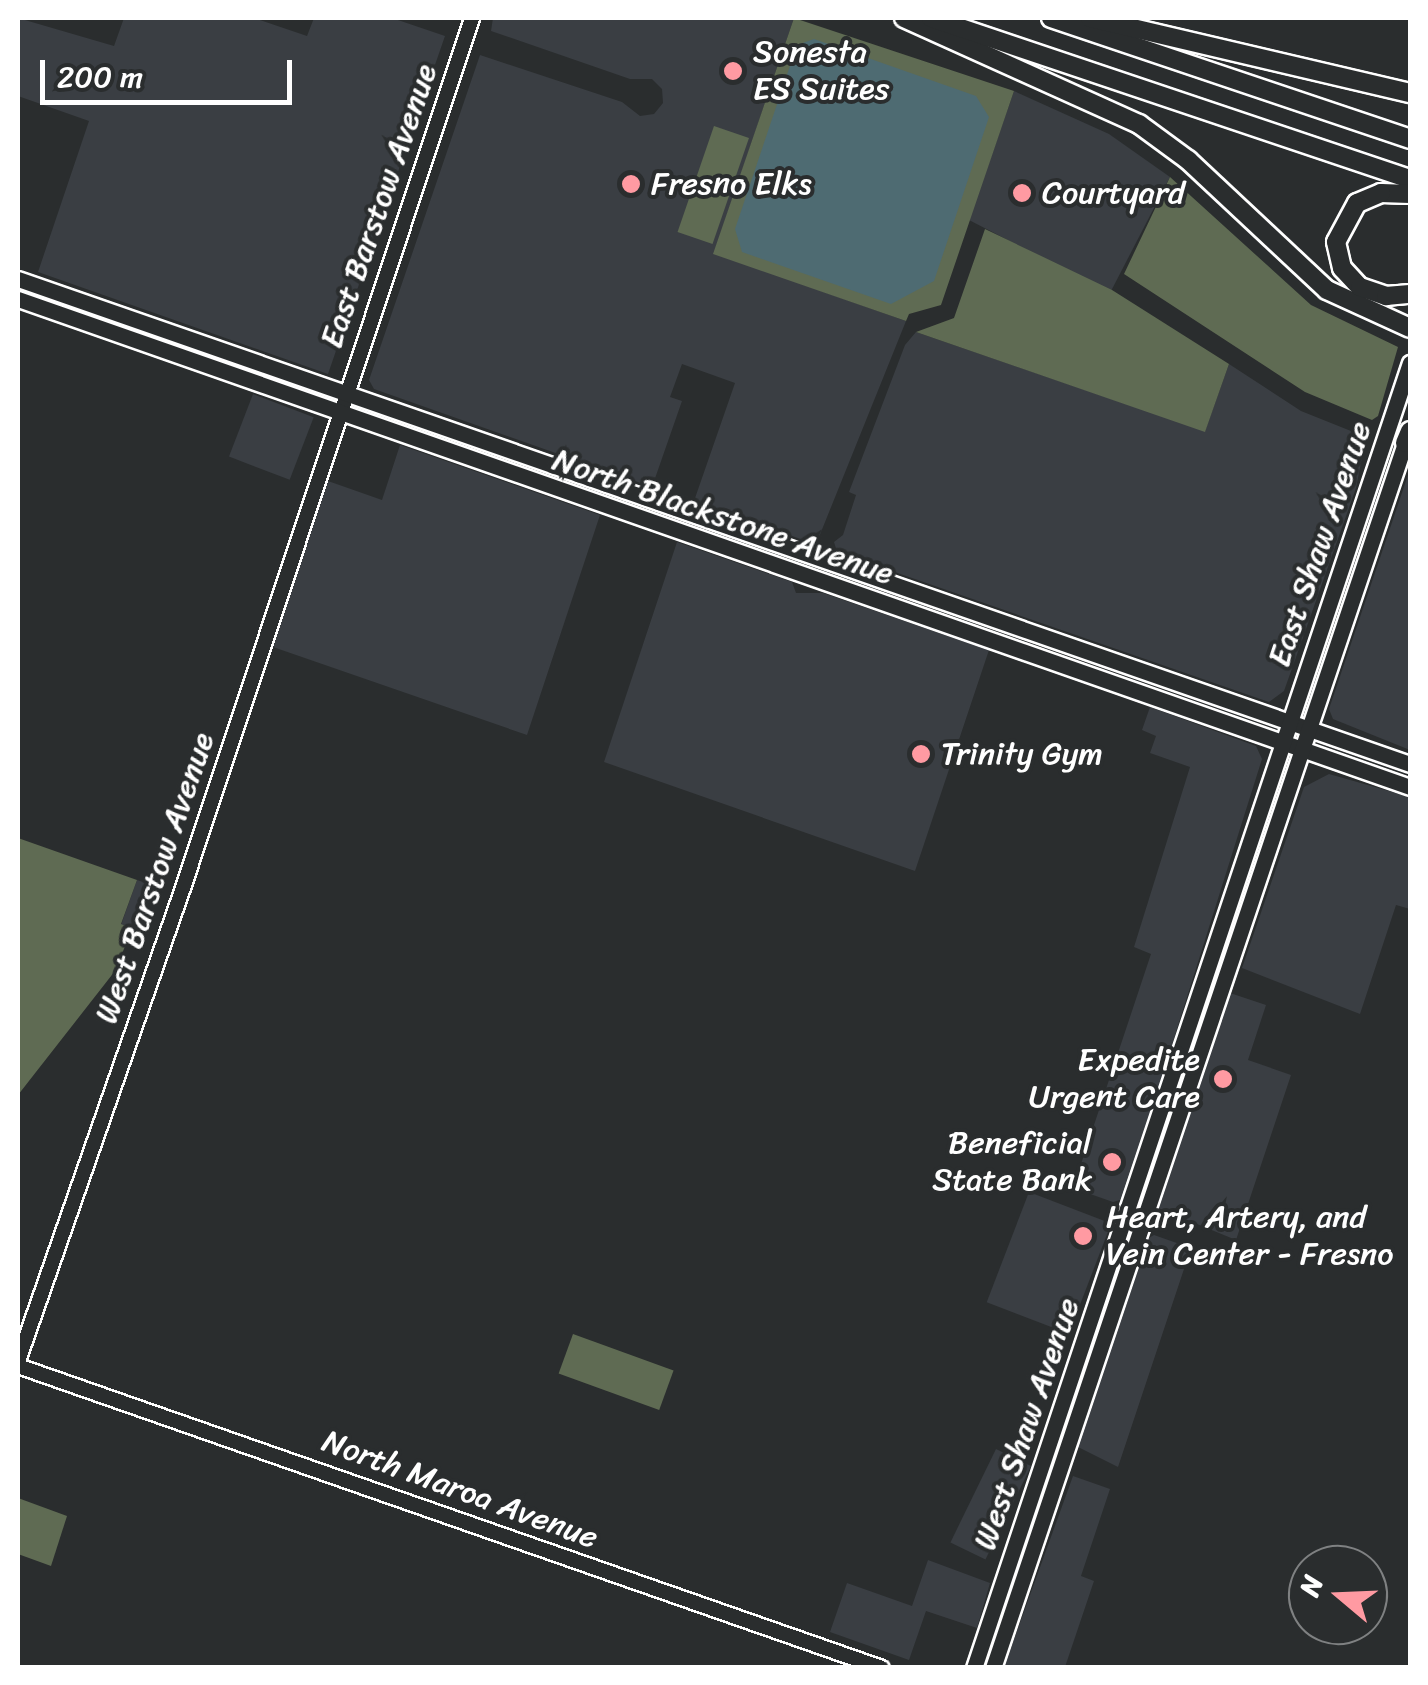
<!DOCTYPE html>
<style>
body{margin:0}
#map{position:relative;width:1428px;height:1685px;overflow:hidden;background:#2a2d2e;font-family:Sriracha,sans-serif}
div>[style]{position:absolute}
.built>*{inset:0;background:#3a3e43;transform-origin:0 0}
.green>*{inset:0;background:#5f6b53;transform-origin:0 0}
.water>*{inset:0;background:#4e6b72}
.roads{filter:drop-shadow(2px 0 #fff) drop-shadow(-2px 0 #fff) drop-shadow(0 2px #fff) drop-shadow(0 -2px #fff)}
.secondary>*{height:14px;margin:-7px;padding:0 7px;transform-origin:7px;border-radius:7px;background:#2a2d2e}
.primary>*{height:15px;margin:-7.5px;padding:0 7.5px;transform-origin:7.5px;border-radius:7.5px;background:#2a2d2e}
.highway>*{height:18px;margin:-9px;padding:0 9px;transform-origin:9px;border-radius:9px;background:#2a2d2e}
.dots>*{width:28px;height:28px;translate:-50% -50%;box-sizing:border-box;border:5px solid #2a2d2e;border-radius:50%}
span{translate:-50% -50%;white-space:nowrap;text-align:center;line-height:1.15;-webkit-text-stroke:8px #2a2d2e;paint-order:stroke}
.poi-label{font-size:32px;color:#fff}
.left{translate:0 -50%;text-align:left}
.right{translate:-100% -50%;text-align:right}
.street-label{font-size:32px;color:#fff}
.frame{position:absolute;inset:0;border:20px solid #fff;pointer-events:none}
.north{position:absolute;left:1288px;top:1545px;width:100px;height:100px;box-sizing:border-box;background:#2a2d2e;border:2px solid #7f8182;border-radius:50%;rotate:289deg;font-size:28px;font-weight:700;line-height:40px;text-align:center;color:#fff}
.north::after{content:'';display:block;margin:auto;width:35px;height:45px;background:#ff9aa2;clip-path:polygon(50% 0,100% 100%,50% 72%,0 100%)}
.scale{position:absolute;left:40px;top:60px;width:252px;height:45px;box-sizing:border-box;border:5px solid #fff;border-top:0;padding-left:12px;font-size:30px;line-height:35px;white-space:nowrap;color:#fff;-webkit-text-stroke:8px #2a2d2e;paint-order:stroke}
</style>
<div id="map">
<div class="built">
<i style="clip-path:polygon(18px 18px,114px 46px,124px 18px,254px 18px,307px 36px,314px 18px,392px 18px,445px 36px,328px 374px,38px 272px,89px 121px,18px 96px)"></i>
<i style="clip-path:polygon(493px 18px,794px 18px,714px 253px,906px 321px,819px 537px,809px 542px,694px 501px,735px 383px,682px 364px,670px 397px,682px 401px,652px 487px,374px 389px,369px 380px,480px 55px,622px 102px,640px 116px,654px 114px,663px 103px,662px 89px,652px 79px,630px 79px,491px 31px)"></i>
<i style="clip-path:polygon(1014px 91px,1109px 134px,1170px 177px,1110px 293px,969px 220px)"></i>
<i style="clip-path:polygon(916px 332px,1205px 431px,1229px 364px,1301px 411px,1366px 437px,1356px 488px,1284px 691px,1269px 702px,837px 552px,834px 542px,843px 535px,856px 495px,849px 492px,905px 345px)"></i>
<i style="left:253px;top:394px;width:65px;height:67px;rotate:21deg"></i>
<i style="clip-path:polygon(400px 445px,600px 515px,527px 735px,273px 647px,328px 481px,382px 500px)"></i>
<i style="clip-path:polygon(1410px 469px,1410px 750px,1333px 719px,1329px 709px)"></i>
<i style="clip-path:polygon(677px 542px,792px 582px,796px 593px,823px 593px,989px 650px,915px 871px,604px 762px)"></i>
<i style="clip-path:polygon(1150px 707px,1256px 746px,1262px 759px,1159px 1086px,1120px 1200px,1113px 1202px,1073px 1188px,1151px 954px,1134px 947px,1190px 767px,1150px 753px,1156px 736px,1142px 730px)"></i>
<i style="clip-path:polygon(1329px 774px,1410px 797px,1410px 909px,1396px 905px,1360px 1014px,1242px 968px,1304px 787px)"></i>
<i style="clip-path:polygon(137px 880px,158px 887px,132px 929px,121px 925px)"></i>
<i style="clip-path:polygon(1230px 993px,1266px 1005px,1248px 1060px,1291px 1075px,1236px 1240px,1158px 1208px)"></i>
<i style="left:1029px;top:1192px;width:88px;height:118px;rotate:21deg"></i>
<i style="clip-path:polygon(1154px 1235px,1191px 1248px,1118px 1467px,1078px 1447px,1147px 1239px)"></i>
<i style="left:996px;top:1449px;width:39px;height:104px;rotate:26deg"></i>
<i style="clip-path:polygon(1073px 1476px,1110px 1489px,1081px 1576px,1094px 1581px,1065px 1667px,1004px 1667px)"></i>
<i style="clip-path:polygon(928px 1560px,990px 1583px,977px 1628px,926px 1611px,909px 1660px,830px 1632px,847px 1583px,912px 1606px)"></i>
</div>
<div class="green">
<i style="clip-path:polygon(794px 18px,1014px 91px,941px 305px,909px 314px,906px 321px,713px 254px)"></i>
<i style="left:714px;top:126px;width:37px;height:112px;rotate:19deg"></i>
<i style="clip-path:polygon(1170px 177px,1311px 305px,1398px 347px,1378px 416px,1372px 420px,1305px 392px,1124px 274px)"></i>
<i style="clip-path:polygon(985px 229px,1112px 290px,1229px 364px,1205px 432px,916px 332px,954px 318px)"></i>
<i style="clip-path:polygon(18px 838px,137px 880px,121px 924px,132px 929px,115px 971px,18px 1095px)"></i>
<i style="left:573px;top:1334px;width:107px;height:42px;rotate:20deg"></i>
<i style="clip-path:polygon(18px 1498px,67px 1516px,51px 1566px,18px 1554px)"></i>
</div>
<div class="water">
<i style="clip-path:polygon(814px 39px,976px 96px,989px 117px,934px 281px,891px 304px,742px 252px,735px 229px,797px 45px)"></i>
</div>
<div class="roads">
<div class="secondary">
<i style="left:18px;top:1361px;width:504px;rotate:-70.77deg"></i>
<i style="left:184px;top:885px;width:914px;rotate:-71.62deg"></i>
<i style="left:18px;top:1366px;width:915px;rotate:19.27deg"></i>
</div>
<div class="primary">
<i style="left:18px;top:279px;width:1474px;rotate:19.21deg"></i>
<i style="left:18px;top:299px;width:1475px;rotate:19.32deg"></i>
<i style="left:974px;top:1668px;width:1376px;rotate:-71.53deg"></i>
<i style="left:993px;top:1668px;width:1302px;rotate:-71.41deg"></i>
</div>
<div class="highway">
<i style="left:904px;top:18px;width:258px;rotate:24.3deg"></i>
<i style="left:1139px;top:124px;width:61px;rotate:36.3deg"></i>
<i style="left:1188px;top:160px;width:190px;rotate:43.1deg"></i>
<i style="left:1327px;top:290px;width:91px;rotate:24.6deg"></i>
<i style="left:931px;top:18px;width:505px;rotate:18.58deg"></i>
<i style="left:1051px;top:18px;width:379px;rotate:18.6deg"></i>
<i style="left:1090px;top:18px;width:329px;rotate:13.2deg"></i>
<i style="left:1410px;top:194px;width:29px;rotate:-178deg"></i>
<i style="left:1381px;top:193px;width:26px;rotate:157deg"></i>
<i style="left:1357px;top:203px;width:44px;rotate:118.3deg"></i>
<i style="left:1336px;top:242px;width:27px;rotate:77deg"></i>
<i style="left:1342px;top:268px;width:26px;rotate:47deg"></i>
<i style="left:1360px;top:287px;width:28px;rotate:19deg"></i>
<i style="left:1386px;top:296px;width:24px;rotate:-5deg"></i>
<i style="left:1405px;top:443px;width:13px;rotate:-67deg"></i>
</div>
</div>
<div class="dots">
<i style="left:733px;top:71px;background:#ff9aa2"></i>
<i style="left:631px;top:184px;background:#ff9aa2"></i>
<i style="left:1022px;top:193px;background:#ff9aa2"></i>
<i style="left:921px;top:754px;background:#ff9aa2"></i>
<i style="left:1223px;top:1079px;background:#ff9aa2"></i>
<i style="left:1112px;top:1162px;background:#ff9aa2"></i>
<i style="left:1083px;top:1236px;background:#ff9aa2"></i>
</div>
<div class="poi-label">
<span class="left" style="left:753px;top:71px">Sonesta<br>ES Suites</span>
<span class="left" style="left:651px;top:184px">Fresno Elks</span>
<span class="left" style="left:1042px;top:193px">Courtyard</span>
<span class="left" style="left:941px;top:754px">Trinity Gym</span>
<span class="right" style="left:1200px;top:1079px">Expedite<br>Urgent Care</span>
<span class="right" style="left:1092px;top:1162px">Beneficial<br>State Bank</span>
<span class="left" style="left:1106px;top:1236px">Heart, Artery, and<br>Vein Center - Fresno</span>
</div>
<div class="street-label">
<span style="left:379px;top:206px;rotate:-71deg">East Barstow Avenue</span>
<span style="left:723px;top:517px;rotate:19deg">North Blackstone Avenue</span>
<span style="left:1320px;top:544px;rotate:-71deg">East Shaw Avenue</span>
<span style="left:155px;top:878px;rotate:-71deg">West Barstow Avenue</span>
<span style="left:1027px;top:1424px;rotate:-71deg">West Shaw Avenue</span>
<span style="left:460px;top:1490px;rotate:20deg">North Maroa Avenue</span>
</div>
<div class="frame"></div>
<div class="north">N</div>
<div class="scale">200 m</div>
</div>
